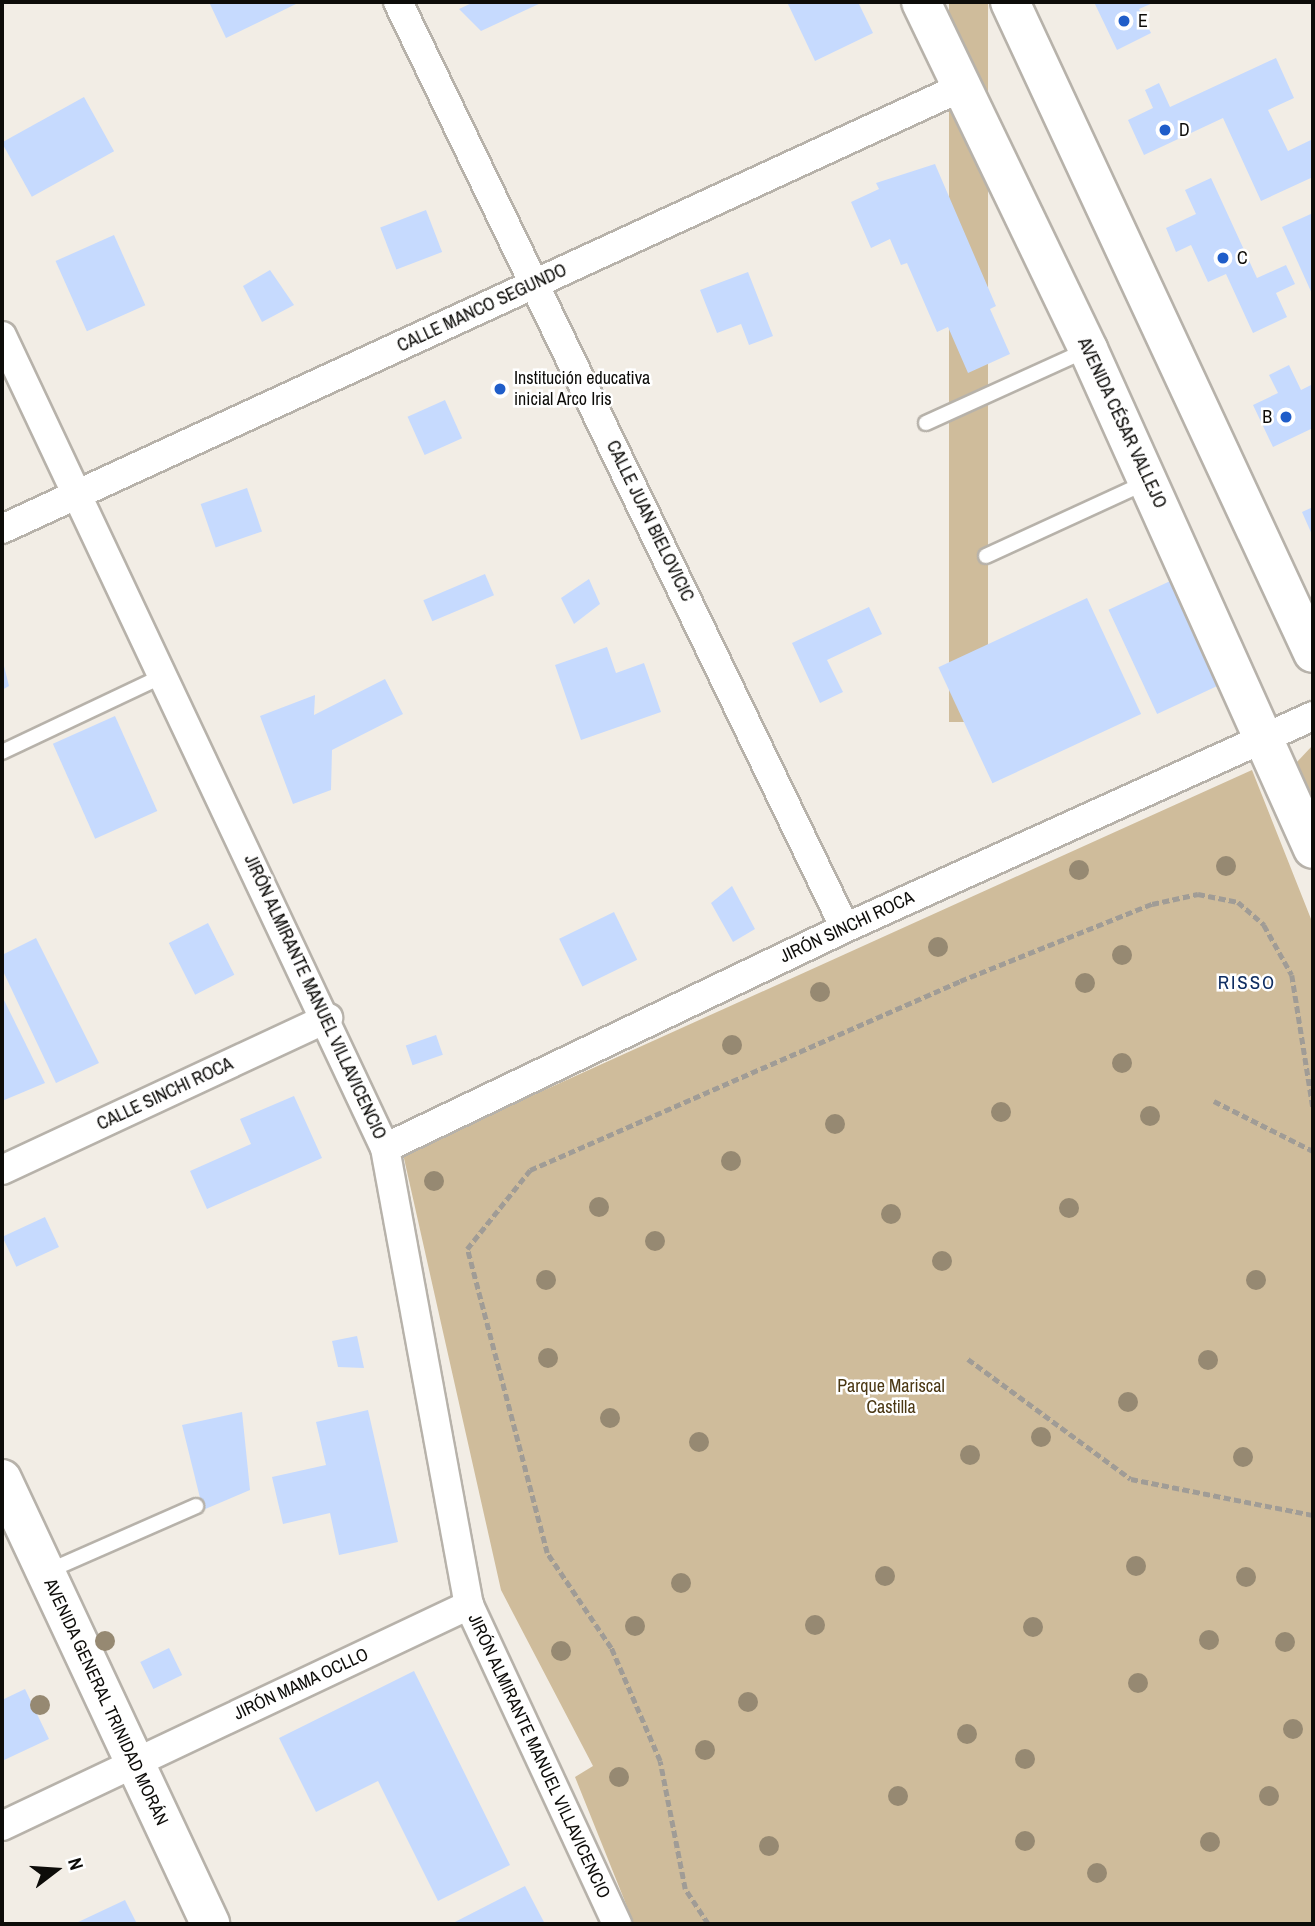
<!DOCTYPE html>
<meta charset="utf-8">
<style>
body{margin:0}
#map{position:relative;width:1315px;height:1926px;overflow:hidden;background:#f2ede5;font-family:"Archivo Narrow",sans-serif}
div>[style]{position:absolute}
.green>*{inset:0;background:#cfbc9b;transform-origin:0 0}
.building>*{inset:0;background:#c6dafe;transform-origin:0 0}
.path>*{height:4.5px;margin-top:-2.25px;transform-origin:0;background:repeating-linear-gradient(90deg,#a09c96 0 7px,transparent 0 10.5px)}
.roads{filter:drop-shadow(2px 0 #b7b2aa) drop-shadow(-2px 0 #b7b2aa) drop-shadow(0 2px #b7b2aa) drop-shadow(0 -2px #b7b2aa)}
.lane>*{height:14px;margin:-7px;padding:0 7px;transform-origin:7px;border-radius:7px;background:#fff}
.street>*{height:28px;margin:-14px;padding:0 14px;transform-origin:14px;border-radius:14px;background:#fff}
.secondary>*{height:38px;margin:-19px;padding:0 19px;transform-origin:19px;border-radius:19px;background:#fff}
.trees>*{width:20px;height:20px;margin:-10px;border-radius:50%;background:#968972}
.dots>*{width:19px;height:19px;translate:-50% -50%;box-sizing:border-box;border:4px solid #fff;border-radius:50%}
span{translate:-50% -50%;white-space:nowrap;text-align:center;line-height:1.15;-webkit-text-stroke:5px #fff;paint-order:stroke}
.poi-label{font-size:18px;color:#0d0c09}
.left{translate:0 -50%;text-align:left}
.right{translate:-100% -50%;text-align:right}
.street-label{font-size:18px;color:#0d0c09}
.park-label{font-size:18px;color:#4a3713}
.neighbourhood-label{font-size:19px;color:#0f2d61;letter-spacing:2px}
.frame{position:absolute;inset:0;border:4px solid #0d0c09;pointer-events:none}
.north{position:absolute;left:21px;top:1835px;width:70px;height:70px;-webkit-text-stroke:5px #fff;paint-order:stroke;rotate:73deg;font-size:19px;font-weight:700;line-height:28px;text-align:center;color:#0d0c09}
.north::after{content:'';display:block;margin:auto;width:24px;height:32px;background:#0d0c09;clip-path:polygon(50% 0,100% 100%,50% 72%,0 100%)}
</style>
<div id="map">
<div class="green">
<i style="left:949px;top:2px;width:39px;height:720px"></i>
<i style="clip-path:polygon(1313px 745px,1313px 814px,1296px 763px)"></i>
<i style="clip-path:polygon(1252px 770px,1313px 924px,1313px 1924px,634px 1924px,575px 1777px,593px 1766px,501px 1590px,403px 1154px)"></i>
</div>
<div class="building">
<i style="clip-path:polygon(209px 2px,300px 2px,226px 38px)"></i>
<i style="clip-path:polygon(474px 2px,543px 2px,481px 31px,459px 9px)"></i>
<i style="clip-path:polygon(787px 2px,858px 2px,873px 33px,815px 61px)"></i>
<i style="clip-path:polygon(1094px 2px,1155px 2px,1139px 9px,1151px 33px,1117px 50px)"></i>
<i style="clip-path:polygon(1276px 58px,1294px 98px,1268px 110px,1288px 151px,1313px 139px,1313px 177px,1261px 201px,1223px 118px,1144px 155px,1128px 120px,1153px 108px,1145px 90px,1159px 83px,1170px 107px)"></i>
<i style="left:84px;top:97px;width:62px;height:94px;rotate:61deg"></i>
<i style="clip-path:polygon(935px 164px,996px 306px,990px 309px,1010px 354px,968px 373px,948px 327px,937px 332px,907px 263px,901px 265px,890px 239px,871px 248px,851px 202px,879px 189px,876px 183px)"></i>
<i style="clip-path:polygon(1211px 178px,1257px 278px,1286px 265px,1295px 284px,1276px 293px,1287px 317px,1253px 333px,1226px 274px,1208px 282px,1191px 245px,1176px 252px,1166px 228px,1196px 214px,1185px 190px)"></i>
<i style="left:426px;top:210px;width:45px;height:49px;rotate:69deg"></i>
<i style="clip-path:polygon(1313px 213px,1313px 296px,1282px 227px)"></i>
<i style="left:114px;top:235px;width:77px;height:64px;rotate:66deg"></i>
<i style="clip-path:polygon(270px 270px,294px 305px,262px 322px,243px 286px)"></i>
<i style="clip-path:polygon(748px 272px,773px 336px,749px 345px,741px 324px,717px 333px,700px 290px)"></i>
<i style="clip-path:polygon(1289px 365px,1301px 390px,1313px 384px,1313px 428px,1273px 447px,1253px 405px,1278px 393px,1269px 375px)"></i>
<i style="left:445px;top:400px;width:42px;height:41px;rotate:66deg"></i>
<i style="left:247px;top:488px;width:46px;height:49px;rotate:71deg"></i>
<i style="clip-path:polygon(1313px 507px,1313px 537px,1302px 512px)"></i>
<i style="left:485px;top:574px;width:23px;height:67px;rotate:67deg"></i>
<i style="left:1181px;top:576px;width:115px;height:80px;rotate:65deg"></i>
<i style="clip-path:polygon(589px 579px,600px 604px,574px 624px,561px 598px)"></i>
<i style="left:1087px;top:598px;width:128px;height:164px;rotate:65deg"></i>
<i style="clip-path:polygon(869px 607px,882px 634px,827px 660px,843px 692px,820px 703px,792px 643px)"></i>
<i style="clip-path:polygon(607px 647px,616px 673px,644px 663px,661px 712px,581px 740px,555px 665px)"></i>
<i style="clip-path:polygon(2px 658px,9px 686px,2px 690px)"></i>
<i style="clip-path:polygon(385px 679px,403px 714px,332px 750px,331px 790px,293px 804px,260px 716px,315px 695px,314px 715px)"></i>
<i style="left:115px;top:716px;width:104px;height:68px;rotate:66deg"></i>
<i style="clip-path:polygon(732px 886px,755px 929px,733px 942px,711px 903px)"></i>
<i style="left:614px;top:912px;width:53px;height:61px;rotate:64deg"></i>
<i style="left:208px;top:923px;width:58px;height:44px;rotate:63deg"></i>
<i style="clip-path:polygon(36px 938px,99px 1063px,56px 1083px,2px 969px,2px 955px)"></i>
<i style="clip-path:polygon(2px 996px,45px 1083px,2px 1101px)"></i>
<i style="left:436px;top:1035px;width:21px;height:32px;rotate:71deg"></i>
<i style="clip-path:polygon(294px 1096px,322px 1158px,207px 1209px,190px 1171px,251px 1144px,240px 1119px)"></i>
<i style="left:45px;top:1217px;width:33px;height:47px;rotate:65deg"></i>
<i style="clip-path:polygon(357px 1336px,364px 1368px,338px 1367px,332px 1341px)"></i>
<i style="clip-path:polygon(368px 1410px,398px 1542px,339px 1555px,330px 1513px,283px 1524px,272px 1477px,326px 1465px,316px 1422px)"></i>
<i style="clip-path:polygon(242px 1412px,250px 1490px,203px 1510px,182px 1425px)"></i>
<i style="left:169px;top:1648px;width:30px;height:32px;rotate:64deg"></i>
<i style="clip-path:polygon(414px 1671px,510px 1865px,438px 1901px,378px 1781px,316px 1812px,279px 1738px)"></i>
<i style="clip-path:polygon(25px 1689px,49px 1739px,2px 1761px,2px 1700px)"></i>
<i style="clip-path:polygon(525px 1886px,545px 1924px,451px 1924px)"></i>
<i style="clip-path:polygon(125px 1900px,137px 1924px,74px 1924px)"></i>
</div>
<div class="path">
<i style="left:1214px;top:1101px;width:111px;rotate:26.8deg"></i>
<i style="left:968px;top:1359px;width:202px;rotate:36.4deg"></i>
<i style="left:1131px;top:1479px;width:186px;rotate:11.2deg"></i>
<i style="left:708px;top:1924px;width:42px;rotate:-123.3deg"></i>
<i style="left:685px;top:1889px;width:130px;rotate:-101.1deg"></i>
<i style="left:660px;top:1761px;width:123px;rotate:-113.4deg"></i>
<i style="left:611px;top:1648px;width:115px;rotate:-124deg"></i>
<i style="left:547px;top:1553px;width:314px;rotate:-104.7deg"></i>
<i style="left:467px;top:1249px;width:101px;rotate:-51.4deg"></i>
<i style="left:530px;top:1170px;width:470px;rotate:-23.7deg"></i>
<i style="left:960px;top:981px;width:207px;rotate:-21.9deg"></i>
<i style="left:1152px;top:904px;width:47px;rotate:-12.3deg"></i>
<i style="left:1198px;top:894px;width:41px;rotate:11.3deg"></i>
<i style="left:1238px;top:902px;width:35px;rotate:41deg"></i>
<i style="left:1264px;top:925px;width:57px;rotate:60.8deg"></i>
<i style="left:1292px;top:975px;width:135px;rotate:81deg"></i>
</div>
<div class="roads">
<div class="lane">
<i style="left:926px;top:423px;width:177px;rotate:-24.4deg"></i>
<i style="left:986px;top:556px;width:177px;rotate:-24.7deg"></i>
<i style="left:2px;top:752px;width:178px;rotate:-25.3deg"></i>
<i style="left:46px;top:1572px;width:164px;rotate:-23.7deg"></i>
</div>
<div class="street">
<i style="left:398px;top:2px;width:1028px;rotate:64.23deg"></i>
<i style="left:2px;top:336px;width:898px;rotate:64.75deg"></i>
<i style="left:385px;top:1148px;width:465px;rotate:79.6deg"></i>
<i style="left:469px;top:1605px;width:352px;rotate:65.1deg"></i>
<i style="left:2px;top:529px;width:1057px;rotate:-24.72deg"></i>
<i style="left:385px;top:1148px;width:510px;rotate:-25.56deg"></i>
<i style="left:845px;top:928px;width:514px;rotate:-24.37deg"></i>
<i style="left:2px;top:1170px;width:360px;rotate:-25deg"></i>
<i style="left:2px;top:1826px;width:517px;rotate:-25.33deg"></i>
</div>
<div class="secondary">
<i style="left:921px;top:2px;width:385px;rotate:64.3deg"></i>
<i style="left:1088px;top:349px;width:548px;rotate:65.77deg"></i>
<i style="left:1010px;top:2px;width:718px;rotate:65.04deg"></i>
<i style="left:2px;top:1479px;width:491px;rotate:64.9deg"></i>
</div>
</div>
<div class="trees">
<i style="left:1226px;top:866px"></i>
<i style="left:1079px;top:870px"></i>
<i style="left:938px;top:947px"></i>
<i style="left:1122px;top:955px"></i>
<i style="left:1085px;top:983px"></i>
<i style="left:820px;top:992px"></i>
<i style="left:732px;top:1045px"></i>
<i style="left:1122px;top:1063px"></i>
<i style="left:1001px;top:1112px"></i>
<i style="left:1150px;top:1116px"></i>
<i style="left:835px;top:1124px"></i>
<i style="left:731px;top:1161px"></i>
<i style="left:434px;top:1181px"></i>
<i style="left:599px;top:1207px"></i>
<i style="left:1069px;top:1208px"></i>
<i style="left:891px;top:1214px"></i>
<i style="left:655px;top:1241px"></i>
<i style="left:942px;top:1261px"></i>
<i style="left:546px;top:1280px"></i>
<i style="left:1256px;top:1280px"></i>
<i style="left:548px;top:1358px"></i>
<i style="left:1208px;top:1360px"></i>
<i style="left:1128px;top:1402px"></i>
<i style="left:610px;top:1418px"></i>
<i style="left:1041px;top:1437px"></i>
<i style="left:699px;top:1442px"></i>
<i style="left:970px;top:1455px"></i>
<i style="left:1243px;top:1457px"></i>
<i style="left:1136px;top:1566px"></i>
<i style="left:885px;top:1576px"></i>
<i style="left:1246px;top:1577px"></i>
<i style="left:681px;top:1583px"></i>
<i style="left:815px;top:1625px"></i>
<i style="left:635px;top:1626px"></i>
<i style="left:1033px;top:1627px"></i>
<i style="left:1209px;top:1640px"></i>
<i style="left:105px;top:1641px"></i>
<i style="left:1285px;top:1642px"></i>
<i style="left:561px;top:1651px"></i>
<i style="left:1138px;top:1683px"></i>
<i style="left:748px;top:1702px"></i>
<i style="left:40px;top:1705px"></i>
<i style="left:1293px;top:1729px"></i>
<i style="left:967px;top:1734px"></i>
<i style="left:705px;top:1750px"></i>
<i style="left:1025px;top:1759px"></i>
<i style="left:619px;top:1777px"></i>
<i style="left:898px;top:1796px"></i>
<i style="left:1269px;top:1796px"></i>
<i style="left:1025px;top:1841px"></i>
<i style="left:1210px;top:1842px"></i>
<i style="left:769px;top:1846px"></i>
<i style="left:1097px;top:1873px"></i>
</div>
<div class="dots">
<i style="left:1124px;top:21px;background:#1f5dc9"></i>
<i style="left:1165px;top:130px;background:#1f5dc9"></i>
<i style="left:1223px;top:258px;background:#1f5dc9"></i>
<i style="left:500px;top:389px;background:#1f5dc9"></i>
<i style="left:1286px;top:417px;background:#1f5dc9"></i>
</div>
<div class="poi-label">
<span class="left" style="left:1138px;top:21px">E</span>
<span class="left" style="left:1179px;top:130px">D</span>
<span class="left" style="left:1237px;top:258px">C</span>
<span class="left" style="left:514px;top:389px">Institución educativa<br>inicial Arco Iris</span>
<span class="right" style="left:1272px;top:417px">B</span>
</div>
<div class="street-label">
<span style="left:482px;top:308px;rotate:-25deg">CALLE MANCO SEGUNDO</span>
<span style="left:1122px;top:423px;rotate:65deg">AVENIDA CÉSAR VALLEJO</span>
<span style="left:650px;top:521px;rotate:64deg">CALLE JUAN BIELOVICIC</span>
<span style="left:847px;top:927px;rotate:-25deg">JIRÓN SINCHI ROCA</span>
<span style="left:315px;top:997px;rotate:65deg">JIRÓN ALMIRANTE MANUEL VILLAVICENCIO</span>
<span style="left:165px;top:1094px;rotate:-25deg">CALLE SINCHI ROCA</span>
<span style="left:301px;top:1684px;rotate:-25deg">JIRÓN MAMA OCLLO</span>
<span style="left:106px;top:1702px;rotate:65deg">AVENIDA GENERAL TRINIDAD MORÁN</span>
<span style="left:539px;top:1756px;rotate:65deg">JIRÓN ALMIRANTE MANUEL VILLAVICENCIO</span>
</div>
<div class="park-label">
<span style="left:891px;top:1397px">Parque Mariscal<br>Castilla</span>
</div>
<div class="neighbourhood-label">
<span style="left:1247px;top:983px">RISSO</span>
</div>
<div class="frame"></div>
<div class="north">N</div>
</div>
